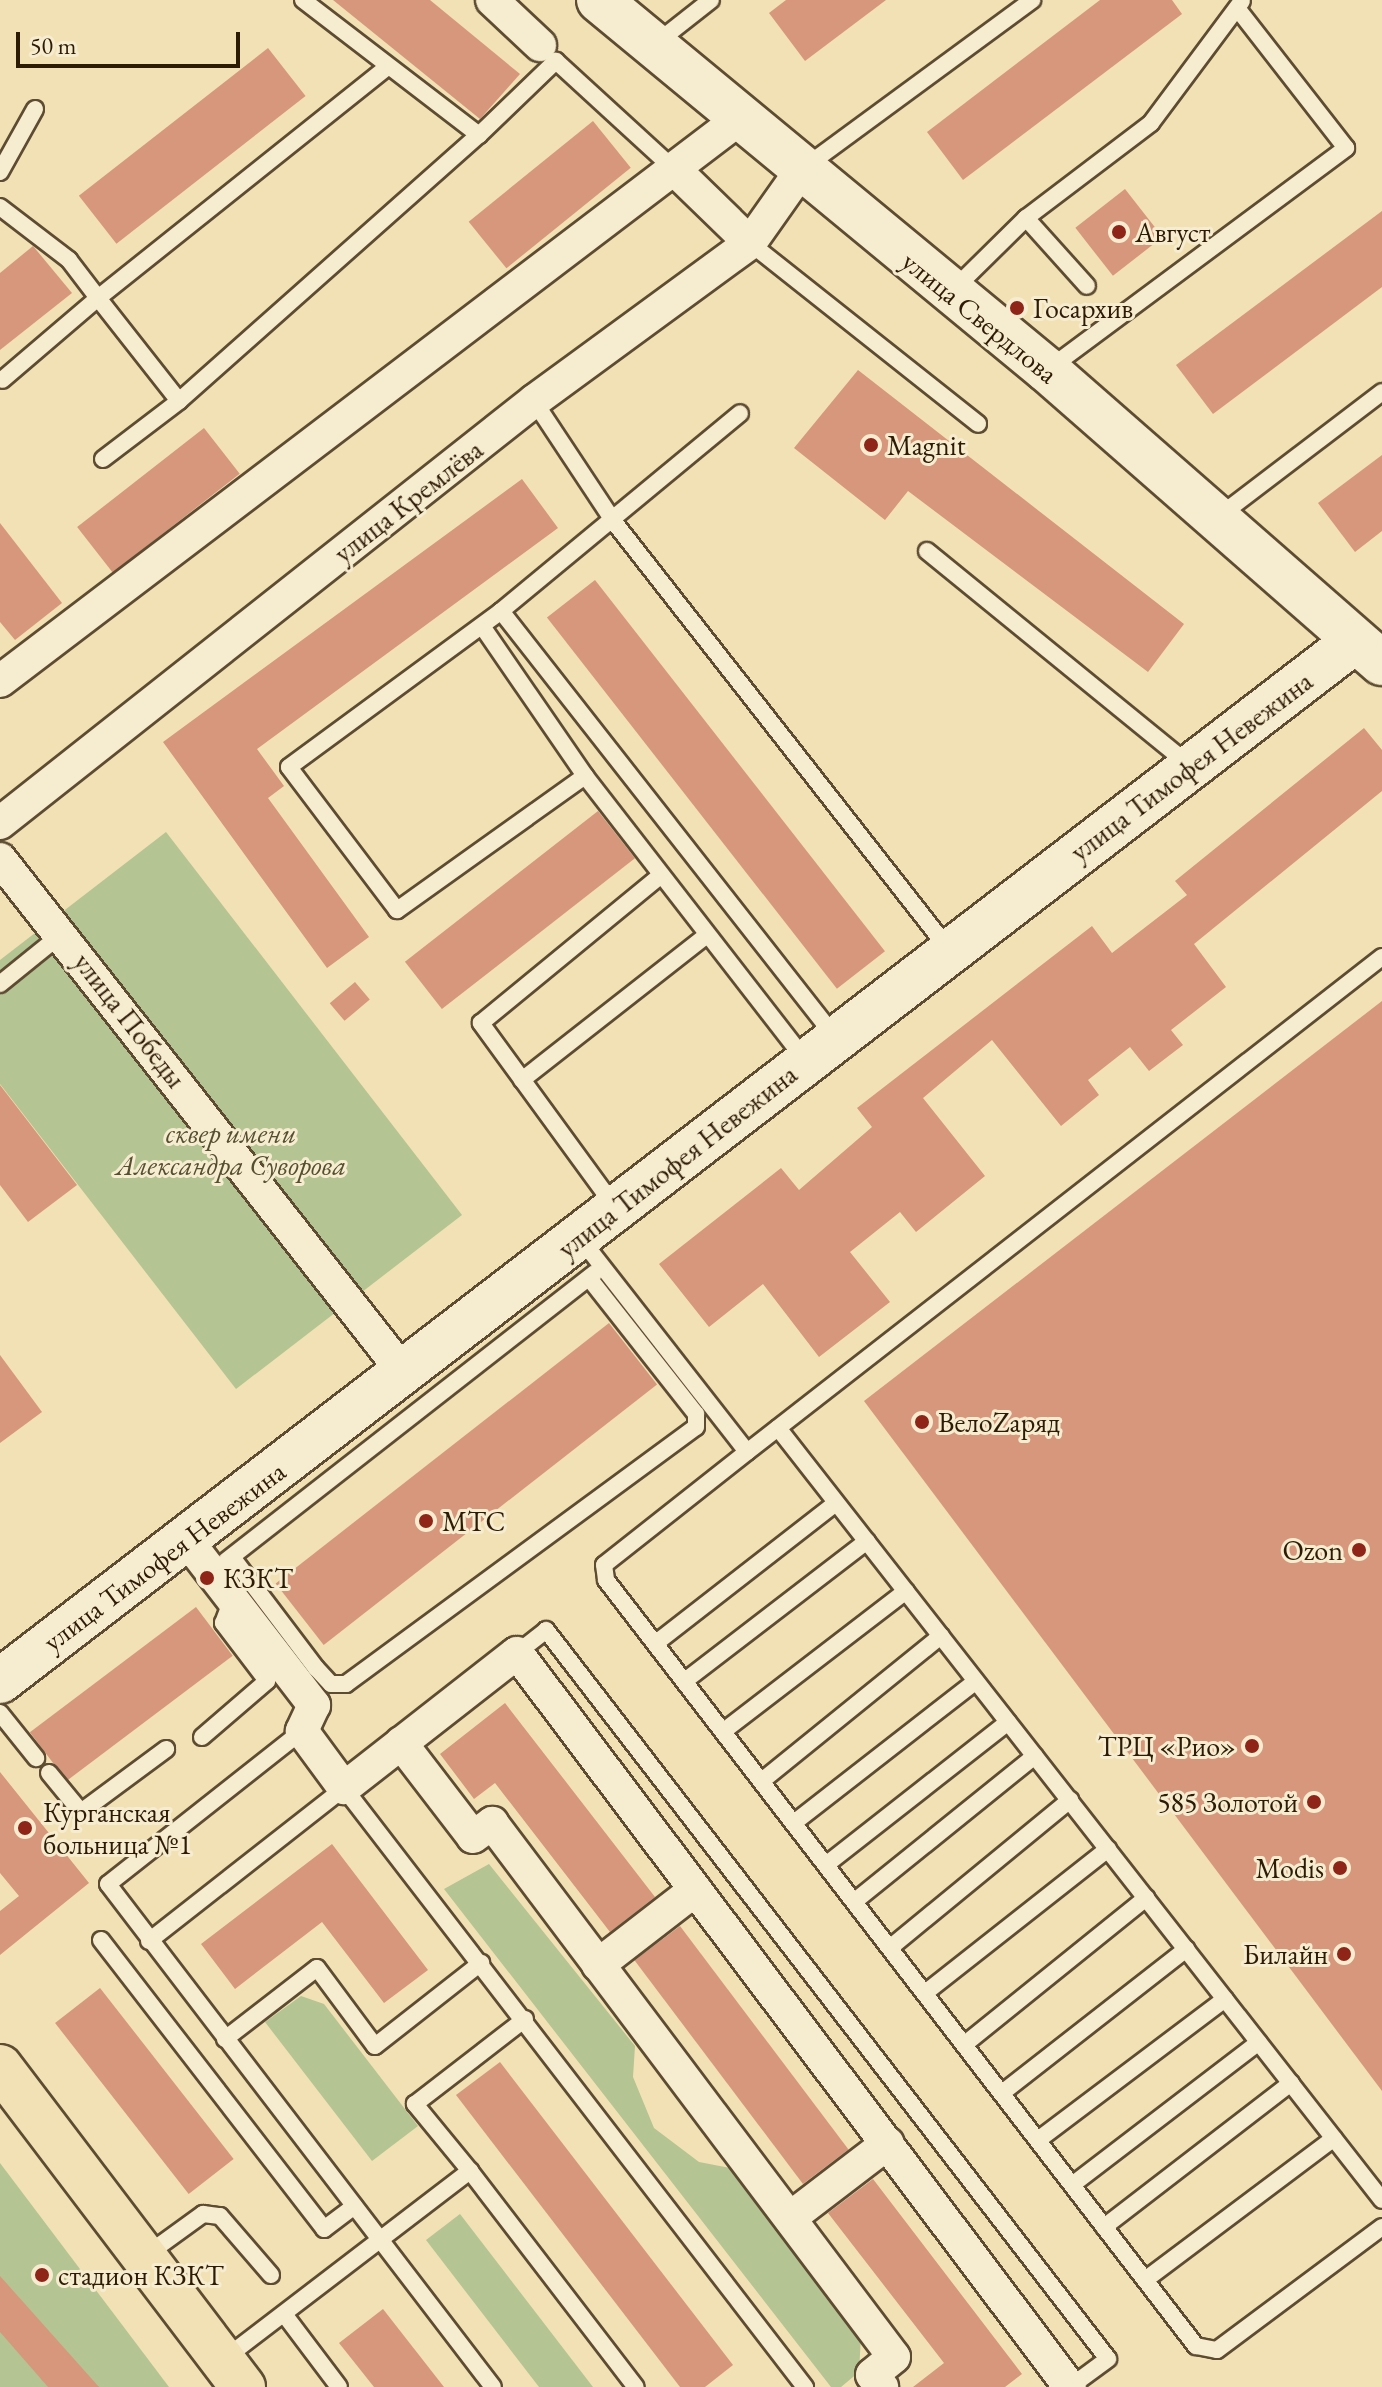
<!DOCTYPE html>
<meta charset="utf-8">
<style>
body{margin:0}
#map{position:relative;width:1382px;height:2387px;overflow:hidden;background:#f1e1b5;font-family:"EB Garamond",serif}
div>[style]{position:absolute}
.green>*{inset:0;background:#b4c492}
.building>*{inset:0;background:#d7977d;transform-origin:0 0}
.roads{filter:drop-shadow(2px 0 #5e4c32) drop-shadow(-2px 0 #5e4c32) drop-shadow(0 2px #5e4c32) drop-shadow(0 -2px #5e4c32)}
.lane>*{height:16px;margin:-8px;padding:0 8px;transform-origin:8px;border-radius:8px;background:#f6eccf}
.street>*{height:32px;margin:-16px;padding:0 16px;transform-origin:16px;border-radius:16px;background:#f6eccf}
.secondary>*{height:44px;margin:-22px;padding:0 22px;transform-origin:22px;border-radius:22px;background:#f6eccf}
.primary>*{height:44px;margin:-22px;padding:0 22px;transform-origin:22px;border-radius:22px;background:#f1e1b5}
.dots>*{width:22px;height:22px;translate:-50% -50%;box-sizing:border-box;border:4px solid #f6eccf;border-radius:50%}
span{translate:-50% -50%;white-space:nowrap;text-align:center;line-height:1.15;-webkit-text-stroke:6px #f6eccf;paint-order:stroke}
.poi-label{font-size:28px;color:#2d1b06}
.left{translate:0 -50%;text-align:left}
.right{translate:-100% -50%;text-align:right}
.street-label{font-size:28px;color:#2d1b06}
.park-label{font-size:28px;color:#564e30;font-style:italic}
.scale{position:absolute;left:16px;top:32px;width:224px;height:36px;box-sizing:border-box;border:4px solid #2d1b06;border-top:0;padding-left:10px;font-size:24px;line-height:28px;white-space:nowrap;color:#2d1b06;-webkit-text-stroke:6px #f6eccf;paint-order:stroke}
</style>
<div id="map">
<div class="green">
<i style="clip-path:polygon(166px 832px,462px 1215px,236px 1389px,0 1084px,0 960px)"></i>
<i style="clip-path:polygon(489px 1864px,635px 2046px,633px 2077px,654px 2128px,699px 2162px,730px 2168px,861px 2336px,859px 2372px,841px 2387px,831px 2387px,444px 1889px)"></i>
<i style="clip-path:polygon(301px 1996px,324px 2004px,418px 2126px,372px 2161px,265px 2022px)"></i>
<i style="clip-path:polygon(0 2163px,169px 2387px,0 2387px)"></i>
<i style="clip-path:polygon(460px 2214px,593px 2387px,539px 2387px,426px 2240px)"></i>
</div>
<div class="building">
<i style="clip-path:polygon(333px 0,430px 0,520px 74px,480px 119px)"></i>
<i style="clip-path:polygon(786px 0,886px 0,805px 61px,769px 13px)"></i>
<i style="clip-path:polygon(1100px 0,1172px 0,1182px 14px,963px 180px,927px 132px)"></i>
<i style="left:268px;top:48px;width:61px;height:240px;rotate:52deg"></i>
<i style="left:593px;top:121px;width:60px;height:160px;rotate:51deg"></i>
<i style="left:1125px;top:189px;width:61px;height:63px;rotate:52deg"></i>
<i style="clip-path:polygon(1382px 211px,1382px 287px,1213px 414px,1176px 365px)"></i>
<i style="clip-path:polygon(33px 246px,72px 293px,0 350px,0 273px)"></i>
<i style="clip-path:polygon(858px 370px,1184px 624px,1148px 672px,908px 491px,885px 520px,794px 448px)"></i>
<i style="left:204px;top:428px;width:58px;height:161px;rotate:52deg"></i>
<i style="clip-path:polygon(1382px 455px,1382px 531px,1355px 552px,1318px 503px)"></i>
<i style="clip-path:polygon(522px 479px,558px 528px,257px 749px,284px 786px,268px 798px,369px 937px,327px 968px,163px 742px)"></i>
<i style="clip-path:polygon(0 523px,62px 603px,15px 640px,0 622px)"></i>
<i style="left:595px;top:580px;width:471px;height:61px;rotate:52deg"></i>
<i style="clip-path:polygon(1364px 728px,1382px 750px,1382px 791px,1194px 944px,1226px 987px,1171px 1030px,1183px 1045px,1149px 1071px,1130px 1047px,1088px 1080px,1099px 1095px,1061px 1126px,992px 1040px,923px 1098px,985px 1176px,916px 1232px,900px 1212px,850px 1252px,890px 1302px,819px 1357px,763px 1284px,709px 1327px,659px 1264px,781px 1168px,799px 1190px,872px 1127px,857px 1108px,1092px 926px,1112px 953px,1187px 895px,1175px 881px)"></i>
<i style="left:598px;top:811px;width:60px;height:245px;rotate:52deg"></i>
<i style="left:355px;top:982px;width:23px;height:33px;rotate:50deg"></i>
<i style="clip-path:polygon(1382px 1001px,1382px 2091px,864px 1401px)"></i>
<i style="clip-path:polygon(0 1085px,77px 1185px,28px 1222px,0 1185px)"></i>
<i style="left:609px;top:1323px;width:78px;height:423px;rotate:52deg"></i>
<i style="clip-path:polygon(0 1355px,42px 1412px,0 1443px)"></i>
<i style="left:196px;top:1607px;width:61px;height:208px;rotate:53deg"></i>
<i style="clip-path:polygon(505px 1703px,655px 1897px,610px 1932px,495px 1783px,474px 1799px,440px 1754px)"></i>
<i style="clip-path:polygon(0 1772px,89px 1883px,0 1955px,0 1911px,19px 1896px,0 1873px)"></i>
<i style="clip-path:polygon(332px 1844px,428px 1970px,384px 2003px,322px 1922px,235px 1989px,201px 1944px)"></i>
<i style="left:680px;top:1926px;width:280px;height:57px;rotate:53deg"></i>
<i style="left:100px;top:1988px;width:217px;height:57px;rotate:52deg"></i>
<i style="clip-path:polygon(500px 2062px,733px 2365px,705px 2387px,680px 2387px,456px 2095px)"></i>
<i style="clip-path:polygon(873px 2179px,1022px 2374px,1005px 2387px,913px 2387px,944px 2363px,828px 2213px)"></i>
<i style="clip-path:polygon(0 2276px,99px 2387px,48px 2387px,0 2332px)"></i>
<i style="clip-path:polygon(383px 2309px,444px 2387px,374px 2387px,339px 2343px)"></i>
</div>
<div class="roads">
<div class="lane">
<i style="left:303px;top:0;width:222px;rotate:37.5deg"></i>
<i style="left:479px;top:135px;width:107px;rotate:-43.9deg"></i>
<i style="left:556px;top:61px;width:160px;rotate:42.5deg"></i>
<i style="left:655px;top:44px;width:71px;rotate:-38.2deg"></i>
<i style="left:805px;top:167px;width:282px;rotate:-36.3deg"></i>
<i style="left:0;top:172px;width:72px;rotate:-60.9deg"></i>
<i style="left:0;top:207px;width:87px;rotate:37.5deg"></i>
<i style="left:69px;top:260px;width:48px;rotate:52.7deg"></i>
<i style="left:98px;top:298px;width:126px;rotate:139.5deg"></i>
<i style="left:1026px;top:218px;width:91px;rotate:48.1deg"></i>
<i style="left:750px;top:243px;width:291px;rotate:38.4deg"></i>
<i style="left:952px;top:291px;width:104px;rotate:-44.6deg"></i>
<i style="left:1026px;top:218px;width:157px;rotate:-37.2deg"></i>
<i style="left:1151px;top:123px;width:152px;rotate:-53.3deg"></i>
<i style="left:1050px;top:368px;width:369px;rotate:-36.6deg"></i>
<i style="left:1346px;top:148px;width:177px;rotate:-127.9deg"></i>
<i style="left:179px;top:401px;width:131px;rotate:-128.2deg"></i>
<i style="left:98px;top:298px;width:367px;rotate:-38.6deg"></i>
<i style="left:534px;top:401px;width:145px;rotate:56.5deg"></i>
<i style="left:614px;top:522px;width:545px;rotate:51.93deg"></i>
<i style="left:103px;top:459px;width:96px;rotate:-37.3deg"></i>
<i style="left:179px;top:401px;width:401px;rotate:-41.6deg"></i>
<i style="left:1218px;top:517px;width:206px;rotate:-37.3deg"></i>
<i style="left:927px;top:551px;width:337px;rotate:39.2deg"></i>
<i style="left:501px;top:611px;width:310px;rotate:-39.6deg"></i>
<i style="left:482px;top:626px;width:182px;rotate:55.5deg"></i>
<i style="left:585px;top:776px;width:359px;rotate:52.2deg"></i>
<i style="left:585px;top:776px;width:231px;rotate:144.5deg"></i>
<i style="left:397px;top:910px;width:179px;rotate:-127.1deg"></i>
<i style="left:289px;top:767px;width:263px;rotate:-36.3deg"></i>
<i style="left:501px;top:611px;width:541px;rotate:51.9deg"></i>
<i style="left:0;top:984px;width:81px;rotate:-39deg"></i>
<i style="left:522px;top:1080px;width:235px;rotate:-38.1deg"></i>
<i style="left:615px;top:1207px;width:228px;rotate:-126.1deg"></i>
<i style="left:481px;top:1023px;width:232px;rotate:-39.4deg"></i>
<i style="left:580px;top:1238px;width:271px;rotate:52deg"></i>
<i style="left:747px;top:1452px;width:805px;rotate:-37.94deg"></i>
<i style="left:778px;top:1428px;width:980px;rotate:51.96deg"></i>
<i style="left:747px;top:1452px;width:182px;rotate:141.7deg"></i>
<i style="left:604px;top:1565px;width:15px;rotate:82deg"></i>
<i style="left:606px;top:1580px;width:967px;rotate:52.4deg"></i>
<i style="left:1196px;top:2346px;width:21px;rotate:11deg"></i>
<i style="left:1217px;top:2350px;width:206px;rotate:-36.7deg"></i>
<i style="left:232px;top:1557px;width:139px;rotate:52.9deg"></i>
<i style="left:316px;top:1668px;width:22px;rotate:47deg"></i>
<i style="left:331px;top:1684px;width:15px"></i>
<i style="left:346px;top:1684px;width:434px;rotate:-36.3deg"></i>
<i style="left:696px;top:1427px;width:13px;rotate:-90deg"></i>
<i style="left:696px;top:1414px;width:173px;rotate:-128.2deg"></i>
<i style="left:226px;top:1561px;width:468px;rotate:-38deg"></i>
<i style="left:656px;top:1643px;width:228px;rotate:-37.9deg"></i>
<i style="left:517px;top:1653px;width:37px;rotate:-38deg"></i>
<i style="left:546px;top:1630px;width:920px;rotate:52.37deg"></i>
<i style="left:1108px;top:2359px;width:42px;rotate:143.7deg"></i>
<i style="left:686px;top:1680px;width:228px;rotate:-37.5deg"></i>
<i style="left:0;top:1713px;width:58px;rotate:51.3deg"></i>
<i style="left:725px;top:1730px;width:228px;rotate:-37.5deg"></i>
<i style="left:302px;top:1731px;width:247px;rotate:141.7deg"></i>
<i style="left:108px;top:1884px;width:633px;rotate:52.57deg"></i>
<i style="left:202px;top:1737px;width:86px;rotate:-40.7deg"></i>
<i style="left:267px;top:1681px;width:73px;rotate:-127.2deg"></i>
<i style="left:223px;top:1623px;width:26px;rotate:-69deg"></i>
<i style="left:49px;top:1773px;width:50px;rotate:50.6deg"></i>
<i style="left:81px;top:1812px;width:106px;rotate:-36.5deg"></i>
<i style="left:763px;top:1780px;width:229px;rotate:-39deg"></i>
<i style="left:795px;top:1822px;width:229px;rotate:-37.9deg"></i>
<i style="left:827px;top:1864px;width:230px;rotate:-38.1deg"></i>
<i style="left:855px;top:1901px;width:231px;rotate:-38.9deg"></i>
<i style="left:101px;top:1940px;width:365px;rotate:52.3deg"></i>
<i style="left:324px;top:2229px;width:38px;rotate:-37deg"></i>
<i style="left:149px;top:1941px;width:248px;rotate:-38.1deg"></i>
<i style="left:344px;top:1788px;width:756px;rotate:52.42deg"></i>
<i style="left:891px;top:1947px;width:232px;rotate:-39.4deg"></i>
<i style="left:925px;top:1993px;width:233px;rotate:-38.2deg"></i>
<i style="left:225px;top:2039px;width:116px;rotate:-37.7deg"></i>
<i style="left:317px;top:1968px;width:97px;rotate:53.4deg"></i>
<i style="left:375px;top:2046px;width:135px;rotate:-38.1deg"></i>
<i style="left:965px;top:2044px;width:233px;rotate:-38.9deg"></i>
<i style="left:1002px;top:2093px;width:234px;rotate:-38deg"></i>
<i style="left:1038px;top:2140px;width:234px;rotate:-37deg"></i>
<i style="left:470px;top:2171px;width:272px;rotate:52.5deg"></i>
<i style="left:1072px;top:2185px;width:235px;rotate:-37.4deg"></i>
<i style="left:1104px;top:2227px;width:236px;rotate:-37.6deg"></i>
<i style="left:145px;top:2256px;width:72px;rotate:-35.9deg"></i>
<i style="left:203px;top:2214px;width:17px;rotate:7deg"></i>
<i style="left:220px;top:2216px;width:78px;rotate:49.2deg"></i>
<i style="left:1145px;top:2280px;width:236px;rotate:-36.9deg"></i>
<i style="left:284px;top:2314px;width:91px;rotate:53deg"></i>
<i style="left:224px;top:2359px;width:310px;rotate:-37.4deg"></i>
<i style="left:470px;top:2171px;width:87px;rotate:-129.4deg"></i>
<i style="left:415px;top:2104px;width:139px;rotate:-37.7deg"></i>
</div>
<div class="street">
<i style="left:492px;top:0;width:66px;rotate:43.2deg"></i>
<i style="left:674px;top:169px;width:106px;rotate:44.2deg"></i>
<i style="left:0;top:681px;width:928px;rotate:-37.25deg"></i>
<i style="left:0;top:823px;width:681px;rotate:-38.32deg"></i>
<i style="left:534px;top:401px;width:268px;rotate:-36.2deg"></i>
<i style="left:750px;top:243px;width:92px;rotate:-54.8deg"></i>
<i style="left:0;top:859px;width:654px;rotate:51.83deg"></i>
<i style="left:186px;top:1539px;width:210px;rotate:52.4deg"></i>
<i style="left:314px;top:1705px;width:29px;rotate:115deg"></i>
<i style="left:302px;top:1731px;width:71px;rotate:53.6deg"></i>
<i style="left:344px;top:1788px;width:219px;rotate:-38deg"></i>
<i style="left:517px;top:1653px;width:919px;rotate:53.01deg"></i>
<i style="left:401px;top:1743px;width:118px;rotate:52.5deg"></i>
<i style="left:473px;top:1837px;width:24px;rotate:-36deg"></i>
<i style="left:492px;top:1823px;width:668px;rotate:53.03deg"></i>
<i style="left:894px;top:2357px;width:28px;rotate:141deg"></i>
<i style="left:872px;top:2375px;width:16px;rotate:50deg"></i>
<i style="left:598px;top:1965px;width:123px;rotate:-37.7deg"></i>
<i style="left:790px;top:2218px;width:123px;rotate:-37.4deg"></i>
</div>
<div class="secondary">
<i style="left:599px;top:0;width:581px;rotate:39.55deg"></i>
<i style="left:1047px;top:370px;width:445px;rotate:41.2deg"></i>
<i style="left:0;top:1681px;width:1708px;rotate:-37.51deg"></i>
</div>
<div class="primary">
<i style="left:0;top:2067px;width:402px;rotate:52.8deg"></i>
</div>
</div>
<div class="dots">
<i style="left:1119px;top:232px;background:#8f2418"></i>
<i style="left:1017px;top:308px;background:#8f2418"></i>
<i style="left:871px;top:445px;background:#8f2418"></i>
<i style="left:922px;top:1422px;background:#8f2418"></i>
<i style="left:426px;top:1521px;background:#8f2418"></i>
<i style="left:1359px;top:1550px;background:#8f2418"></i>
<i style="left:207px;top:1578px;background:#8f2418"></i>
<i style="left:1252px;top:1746px;background:#8f2418"></i>
<i style="left:1314px;top:1802px;background:#8f2418"></i>
<i style="left:25px;top:1828px;background:#8f2418"></i>
<i style="left:1340px;top:1868px;background:#8f2418"></i>
<i style="left:1344px;top:1954px;background:#8f2418"></i>
<i style="left:42px;top:2275px;background:#8f2418"></i>
</div>
<div class="poi-label">
<span class="left" style="left:1135px;top:232px">Август</span>
<span class="left" style="left:1033px;top:308px">Госархив</span>
<span class="left" style="left:887px;top:445px">Magnit</span>
<span class="left" style="left:938px;top:1422px">ВелоZаряд</span>
<span class="left" style="left:442px;top:1521px">МТС</span>
<span class="right" style="left:1343px;top:1550px">Ozon</span>
<span class="left" style="left:223px;top:1578px">КЗКТ</span>
<span class="right" style="left:1236px;top:1746px">ТРЦ «Рио»</span>
<span class="right" style="left:1298px;top:1802px">585 Золотой</span>
<span class="left" style="left:43px;top:1828px">Курганская<br>больница №1</span>
<span class="right" style="left:1324px;top:1868px">Modis</span>
<span class="right" style="left:1328px;top:1954px">Билайн</span>
<span class="left" style="left:58px;top:2275px">стадион КЗКТ</span>
</div>
<div class="street-label">
<span style="left:980px;top:317px;rotate:39deg">улица Свердлова</span>
<span style="left:408px;top:501px;rotate:-38deg">улица Кремлёва</span>
<span style="left:1191px;top:766px;rotate:-37deg">улица Тимофея Невежина</span>
<span style="left:130px;top:1020px;rotate:52deg">улица Победы</span>
<span style="left:677px;top:1161px;rotate:-38deg">улица Тимофея Невежина</span>
<span style="left:164px;top:1556px;rotate:-37deg">улица Тимофея Невежина</span>
</div>
<div class="park-label">
<span style="left:231px;top:1149px">сквер имени<br>Александра Суворова</span>
</div>
<div class="scale">50 m</div>
</div>
